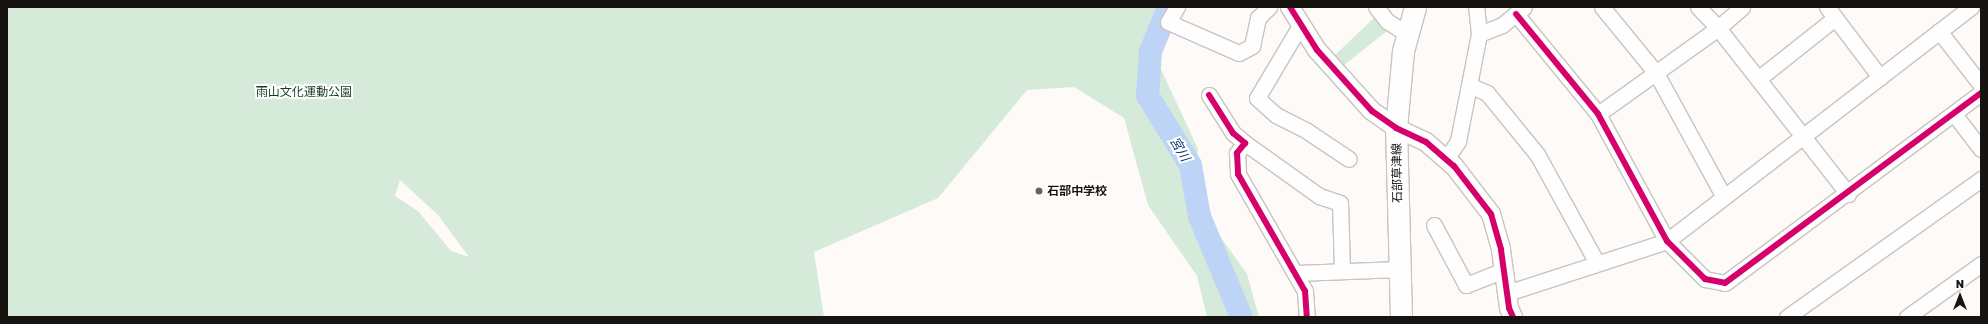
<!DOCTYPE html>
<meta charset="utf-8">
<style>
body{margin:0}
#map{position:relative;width:1988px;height:324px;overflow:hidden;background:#fdfaf8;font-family:"Golos Text","Noto Sans JP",sans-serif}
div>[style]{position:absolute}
.green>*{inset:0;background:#d5ead9}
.river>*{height:23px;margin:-11.5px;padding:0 11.5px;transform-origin:11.5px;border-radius:11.5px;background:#bed4f7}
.roads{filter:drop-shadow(1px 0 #c7c4c2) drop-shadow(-1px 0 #c7c4c2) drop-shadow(0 1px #c7c4c2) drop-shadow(0 -1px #c7c4c2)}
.minor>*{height:15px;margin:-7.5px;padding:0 7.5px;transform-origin:7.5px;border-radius:7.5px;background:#fffefe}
.tertiary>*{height:18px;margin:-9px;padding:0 9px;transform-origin:9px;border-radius:9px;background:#fffefe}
.secondary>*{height:21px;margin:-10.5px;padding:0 10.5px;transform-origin:10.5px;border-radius:10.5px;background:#fffefe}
.cycleway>*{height:6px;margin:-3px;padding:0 3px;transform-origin:3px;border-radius:3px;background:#d6006c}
.dots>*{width:11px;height:11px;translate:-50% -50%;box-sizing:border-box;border:2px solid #fff;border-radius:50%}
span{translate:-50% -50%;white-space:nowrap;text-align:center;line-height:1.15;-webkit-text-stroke:4px #fff;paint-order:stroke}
.park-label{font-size:12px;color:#143e23}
.street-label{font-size:12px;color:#171311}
.poi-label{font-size:12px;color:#171311;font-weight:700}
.left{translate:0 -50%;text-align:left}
.water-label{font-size:13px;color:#133974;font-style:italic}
.frame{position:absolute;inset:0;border:8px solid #171311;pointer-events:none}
.north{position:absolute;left:1940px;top:276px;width:40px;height:40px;-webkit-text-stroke:3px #fff;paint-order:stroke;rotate:0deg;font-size:11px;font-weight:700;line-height:16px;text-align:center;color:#171311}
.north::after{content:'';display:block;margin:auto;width:14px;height:18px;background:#171311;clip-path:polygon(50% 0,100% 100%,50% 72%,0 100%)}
</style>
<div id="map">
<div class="green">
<i style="clip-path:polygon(evenodd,7px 7px,1163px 7px,1147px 39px,1198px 149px,1192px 197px,1247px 274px,1259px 317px,1207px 317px,1197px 276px,1148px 205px,1124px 118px,1074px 87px,1027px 90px,938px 198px,814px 252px,824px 317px,7px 317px,7px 7px,400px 180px,438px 215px,469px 257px,451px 251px,418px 211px,395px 196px,400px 180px)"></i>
<i style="clip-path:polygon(1375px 17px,1387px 31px,1343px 66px,1334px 56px)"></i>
</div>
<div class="river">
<i style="left:1168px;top:7px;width:48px;rotate:112.2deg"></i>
<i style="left:1150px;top:51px;width:44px;rotate:93.9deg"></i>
<i style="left:1147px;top:95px;width:82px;rotate:58.4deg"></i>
<i style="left:1190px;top:165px;width:52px;rotate:80deg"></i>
<i style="left:1199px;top:216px;width:109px;rotate:67.4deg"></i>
</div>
<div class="roads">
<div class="minor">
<i style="left:1177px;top:7px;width:17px;rotate:121deg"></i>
<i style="left:1168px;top:22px;width:77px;rotate:23.6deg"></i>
<i style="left:1239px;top:53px;width:15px;rotate:-28deg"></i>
<i style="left:1252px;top:46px;width:29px;rotate:-78deg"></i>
<i style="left:1258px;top:18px;width:16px;rotate:-45deg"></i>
<i style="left:1376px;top:7px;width:18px;rotate:52deg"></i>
<i style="left:1387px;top:21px;width:24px;rotate:33deg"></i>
<i style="left:1602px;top:7px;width:85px;rotate:50.7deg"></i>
<i style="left:1656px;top:73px;width:141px;rotate:61.3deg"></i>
<i style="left:1698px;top:7px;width:29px;rotate:46deg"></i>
<i style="left:1718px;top:28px;width:211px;rotate:51.9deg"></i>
<i style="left:1827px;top:7px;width:88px;rotate:52.9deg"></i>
<i style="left:1516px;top:14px;width:129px;rotate:50.6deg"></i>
<i style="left:1598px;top:114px;width:145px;rotate:61.5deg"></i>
<i style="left:1667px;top:241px;width:54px;rotate:45deg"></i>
<i style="left:1705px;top:279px;width:20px;rotate:11deg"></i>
<i style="left:1725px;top:283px;width:319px;rotate:-36.6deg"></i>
<i style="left:1301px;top:24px;width:86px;rotate:120.7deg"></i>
<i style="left:1257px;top:98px;width:25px;rotate:42deg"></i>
<i style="left:1276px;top:115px;width:35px;rotate:27deg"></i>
<i style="left:1307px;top:131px;width:50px;rotate:33.7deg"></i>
<i style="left:1939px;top:31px;width:68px;rotate:52.1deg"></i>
<i style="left:1479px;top:34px;width:25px;rotate:-21deg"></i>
<i style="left:1502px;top:25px;width:28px;rotate:-39deg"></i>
<i style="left:1758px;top:79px;width:98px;rotate:-38.4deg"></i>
<i style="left:1469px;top:85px;width:20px;rotate:24deg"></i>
<i style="left:1487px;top:93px;width:79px;rotate:50.7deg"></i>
<i style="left:1537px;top:154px;width:124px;rotate:61.2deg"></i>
<i style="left:1209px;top:95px;width:45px;rotate:57.7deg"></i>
<i style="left:1233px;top:133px;width:16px;rotate:40deg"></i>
<i style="left:1245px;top:143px;width:13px;rotate:129deg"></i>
<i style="left:1237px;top:153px;width:21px;rotate:87deg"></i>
<i style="left:1238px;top:174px;width:135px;rotate:60.2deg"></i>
<i style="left:1305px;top:291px;width:26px;rotate:86deg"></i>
<i style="left:1598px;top:114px;width:148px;rotate:-35.6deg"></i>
<i style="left:1718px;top:28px;width:32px;rotate:-41deg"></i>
<i style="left:1954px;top:114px;width:44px;rotate:52.4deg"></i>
<i style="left:1245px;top:143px;width:91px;rotate:35.6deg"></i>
<i style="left:1319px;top:196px;width:22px;rotate:18deg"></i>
<i style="left:1340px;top:203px;width:67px;rotate:88.3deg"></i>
<i style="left:1446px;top:159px;width:22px;rotate:-56deg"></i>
<i style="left:1458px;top:141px;width:109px;rotate:-78.9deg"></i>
<i style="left:1479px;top:34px;width:27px;rotate:-96deg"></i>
<i style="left:1434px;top:225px;width:68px;rotate:61.9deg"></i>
<i style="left:1466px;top:285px;width:41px;rotate:-21.5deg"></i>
<i style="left:1297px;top:273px;width:103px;rotate:-2.2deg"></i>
<i style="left:1507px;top:293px;width:168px;rotate:-18deg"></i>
<i style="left:1667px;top:241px;width:384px;rotate:-37.6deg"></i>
<i style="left:1787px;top:317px;width:238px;rotate:-35.4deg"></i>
<i style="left:1907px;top:317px;width:91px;rotate:-35.6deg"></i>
</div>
<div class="tertiary">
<i style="left:1290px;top:7px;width:51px;rotate:57.9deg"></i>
<i style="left:1317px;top:50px;width:82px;rotate:48deg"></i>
<i style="left:1372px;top:111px;width:29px;rotate:35deg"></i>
<i style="left:1396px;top:128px;width:33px;rotate:25deg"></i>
<i style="left:1426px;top:142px;width:37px;rotate:41deg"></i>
<i style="left:1454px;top:166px;width:61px;rotate:52.4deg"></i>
<i style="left:1491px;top:214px;width:37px;rotate:74deg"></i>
<i style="left:1501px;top:250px;width:59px;rotate:82.1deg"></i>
<i style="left:1509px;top:308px;width:10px;rotate:66deg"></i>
</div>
<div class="secondary">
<i style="left:1401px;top:317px;width:189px;rotate:-91.5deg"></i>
<i style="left:1396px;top:128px;width:77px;rotate:-84.8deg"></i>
<i style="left:1403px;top:51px;width:46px;rotate:-74.7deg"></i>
</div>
</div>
<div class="cycleway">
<i style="left:1290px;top:7px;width:51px;rotate:57.9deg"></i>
<i style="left:1317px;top:50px;width:82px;rotate:48deg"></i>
<i style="left:1372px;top:111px;width:29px;rotate:35deg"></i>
<i style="left:1396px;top:128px;width:33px;rotate:25deg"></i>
<i style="left:1426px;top:142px;width:37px;rotate:41deg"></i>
<i style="left:1454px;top:166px;width:61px;rotate:52.4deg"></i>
<i style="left:1491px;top:214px;width:37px;rotate:74deg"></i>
<i style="left:1501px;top:250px;width:59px;rotate:82.1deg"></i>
<i style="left:1509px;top:308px;width:10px;rotate:66deg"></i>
<i style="left:1516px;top:14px;width:129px;rotate:50.6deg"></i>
<i style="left:1598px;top:114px;width:145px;rotate:61.5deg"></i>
<i style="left:1667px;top:241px;width:54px;rotate:45deg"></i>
<i style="left:1705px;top:279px;width:20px;rotate:11deg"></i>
<i style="left:1725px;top:283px;width:319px;rotate:-36.6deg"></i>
<i style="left:1209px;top:95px;width:45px;rotate:57.7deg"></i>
<i style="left:1233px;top:133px;width:16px;rotate:40deg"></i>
<i style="left:1245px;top:143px;width:13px;rotate:129deg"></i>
<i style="left:1237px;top:153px;width:21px;rotate:87deg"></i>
<i style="left:1238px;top:174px;width:135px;rotate:60.2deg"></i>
<i style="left:1305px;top:291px;width:26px;rotate:86deg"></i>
</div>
<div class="dots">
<i style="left:1039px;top:191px;background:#686462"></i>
</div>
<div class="park-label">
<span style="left:304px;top:92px">雨山文化運動公園</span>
</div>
<div class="street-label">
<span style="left:1397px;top:173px;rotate:-91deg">石部草津線</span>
</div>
<div class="poi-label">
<span class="left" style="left:1047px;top:191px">石部中学校</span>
</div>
<div class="water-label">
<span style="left:1180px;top:149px;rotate:59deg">宮川</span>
</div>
<div class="frame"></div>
<div class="north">N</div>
</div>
